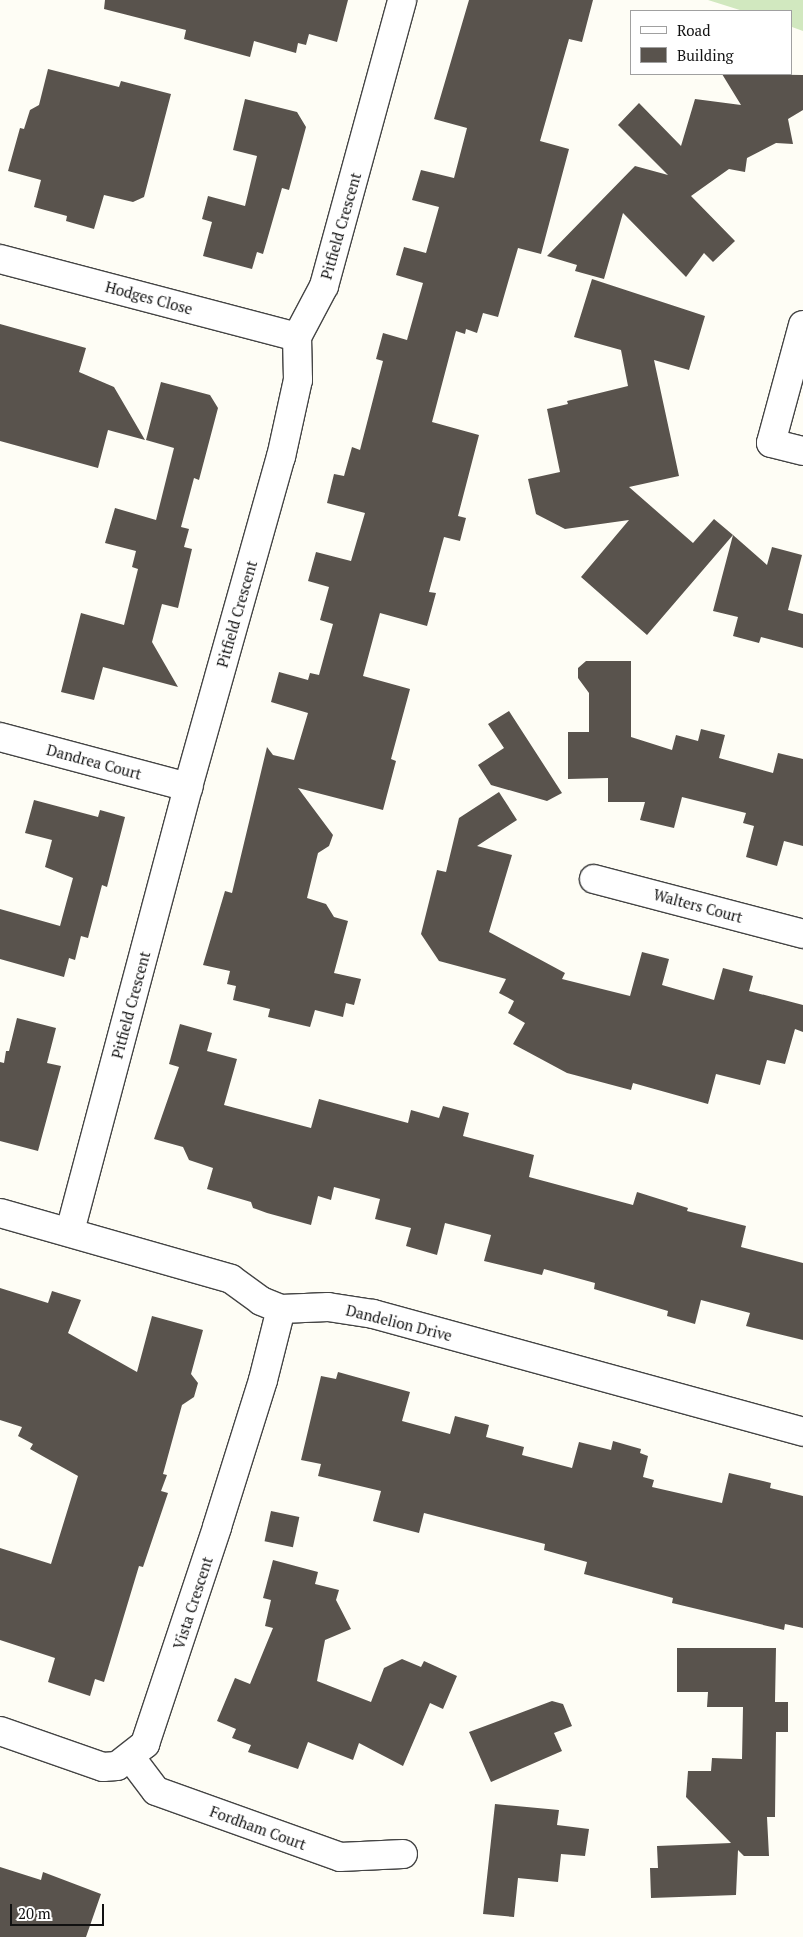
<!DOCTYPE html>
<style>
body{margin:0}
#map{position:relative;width:803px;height:1937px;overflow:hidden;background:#fefdf5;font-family:"PT Serif",serif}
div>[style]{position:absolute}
.green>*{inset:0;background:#d1e8bf}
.building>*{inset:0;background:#59534d;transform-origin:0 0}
.roads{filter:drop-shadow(1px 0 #444) drop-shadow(-1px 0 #444) drop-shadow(0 1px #444) drop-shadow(0 -1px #444)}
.minor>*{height:28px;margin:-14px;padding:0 14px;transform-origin:14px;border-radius:14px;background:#fff}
span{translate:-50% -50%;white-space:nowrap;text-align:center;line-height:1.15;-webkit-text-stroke:5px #fff;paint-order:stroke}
.street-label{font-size:15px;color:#111}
.legend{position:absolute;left:630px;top:10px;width:162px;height:65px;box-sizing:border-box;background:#fff;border:1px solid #a0a0a0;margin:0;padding:6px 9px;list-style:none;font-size:15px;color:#111}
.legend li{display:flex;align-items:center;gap:10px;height:25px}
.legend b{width:25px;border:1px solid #a0a0a0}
.scale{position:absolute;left:10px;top:1904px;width:94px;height:22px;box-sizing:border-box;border:2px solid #111;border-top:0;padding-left:6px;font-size:15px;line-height:18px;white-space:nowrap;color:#111;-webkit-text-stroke:4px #fff;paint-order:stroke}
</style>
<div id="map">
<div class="green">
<i style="clip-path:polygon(708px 0,803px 0,803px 31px,792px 27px,792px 11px,743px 11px)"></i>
</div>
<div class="building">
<i style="clip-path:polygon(105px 0,348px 0,337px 42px,309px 34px,306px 45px,298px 43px,296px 53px,254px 41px,250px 57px,184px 39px,186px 30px,104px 9px)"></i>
<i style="clip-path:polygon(469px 0,593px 0,582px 42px,569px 39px,540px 141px,569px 149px,541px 254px,518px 248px,498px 317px,483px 313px,477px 333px,466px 329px,465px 334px,456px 331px,432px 422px,479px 435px,458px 516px,466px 518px,460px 541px,444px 537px,429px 592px,436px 593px,427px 626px,380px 613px,363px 676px,410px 689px,391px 759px,396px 761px,383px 810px,298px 788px,333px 835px,329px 846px,318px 853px,307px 898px,326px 904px,334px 917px,348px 921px,334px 973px,361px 979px,354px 1005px,346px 1003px,343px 1017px,315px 1010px,310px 1027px,268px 1017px,270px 1009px,233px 1000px,236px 986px,227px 984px,230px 971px,203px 965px,225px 891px,232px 893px,267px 747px,273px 755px,294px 760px,308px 713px,271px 702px,279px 672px,308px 680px,310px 673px,319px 675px,333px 624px,320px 620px,329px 587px,308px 581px,316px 552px,351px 561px,365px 513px,327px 503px,334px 474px,344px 476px,352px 447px,360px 450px,383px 361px,376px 359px,383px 333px,407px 340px,423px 283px,396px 275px,404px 247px,426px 253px,439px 207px,412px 200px,421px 170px,454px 178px,467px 128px,434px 119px)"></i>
<i style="clip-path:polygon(48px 69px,119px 87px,121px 81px,171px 94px,144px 197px,133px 202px,104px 195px,94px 229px,66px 221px,67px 216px,34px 207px,41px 180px,8px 171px,20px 128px,24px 129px,30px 110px,39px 105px)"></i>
<i style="clip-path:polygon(722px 74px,803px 75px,803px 110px,788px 119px,793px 144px,776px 143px,747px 158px,745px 172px,729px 169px,691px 196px,735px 241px,713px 262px,704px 253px,686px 277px,623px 213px,604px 279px,575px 271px,577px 265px,547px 256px,635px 166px,668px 175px,618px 125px,639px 103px,681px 146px,695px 99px,741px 105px)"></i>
<i style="clip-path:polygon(245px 99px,297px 112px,306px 127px,289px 190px,282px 188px,263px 254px,257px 252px,252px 269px,203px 256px,212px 222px,202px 219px,208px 196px,245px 206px,257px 156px,233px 150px)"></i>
<i style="clip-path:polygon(592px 279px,705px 316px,689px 370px,654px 360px,679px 476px,629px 487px,693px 543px,714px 519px,733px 535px,647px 635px,581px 577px,629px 520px,565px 529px,536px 514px,528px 479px,560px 472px,547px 409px,568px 404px,567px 401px,628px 386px,621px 350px,574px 337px)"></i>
<i style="clip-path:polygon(0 324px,86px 348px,79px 372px,114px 387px,145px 440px,108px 430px,98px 468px,0 441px)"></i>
<i style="clip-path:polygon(161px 382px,210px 395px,218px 408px,199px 480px,194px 478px,181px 527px,189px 529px,184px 547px,192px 549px,178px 608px,162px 604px,152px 642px,178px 687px,103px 667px,94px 700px,61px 692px,81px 613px,124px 625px,138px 569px,132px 567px,136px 551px,105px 543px,115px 508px,156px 520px,174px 448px,146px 440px)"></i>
<i style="clip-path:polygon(733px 535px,767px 565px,772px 547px,802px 555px,788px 610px,803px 614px,803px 648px,761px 637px,759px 643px,733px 636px,738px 617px,713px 611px)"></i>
<i style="clip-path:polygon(586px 661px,631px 661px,631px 737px,672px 750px,676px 735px,698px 741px,701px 729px,725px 735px,719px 758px,773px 773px,778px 753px,803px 759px,803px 846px,784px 841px,777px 866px,746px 857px,754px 826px,743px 823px,746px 813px,682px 797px,674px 828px,640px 820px,645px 802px,608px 802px,608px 778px,568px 779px,568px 732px,589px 732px,589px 693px,578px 678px,578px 668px)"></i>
<i style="clip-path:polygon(509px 711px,562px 793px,547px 801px,491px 785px,478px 765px,504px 748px,488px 724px)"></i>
<i style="clip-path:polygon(499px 792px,517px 820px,477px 846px,512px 855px,489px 932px,565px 973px,562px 979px,630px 996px,642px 952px,669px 959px,662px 985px,714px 1000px,723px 968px,753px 976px,749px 991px,803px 1005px,803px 1032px,795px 1029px,785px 1064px,767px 1060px,760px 1085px,716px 1074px,708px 1104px,633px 1083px,631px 1090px,567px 1073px,513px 1044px,525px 1023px,508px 1013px,514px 1001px,499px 993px,506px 979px,439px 961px,421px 934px,437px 870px,446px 872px,459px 818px)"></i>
<i style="clip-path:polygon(34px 800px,98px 817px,100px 810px,125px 817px,107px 887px,102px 885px,88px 938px,81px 936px,75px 960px,69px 958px,64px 977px,0 959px,0 909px,60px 926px,73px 878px,45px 867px,52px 840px,25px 833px)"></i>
<i style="clip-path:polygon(17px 1018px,56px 1028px,47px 1063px,61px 1066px,38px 1151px,0 1141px,0 1062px,4px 1063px,6px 1051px,9px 1051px)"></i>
<i style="clip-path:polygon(180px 1024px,212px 1033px,207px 1051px,237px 1059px,224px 1105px,311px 1128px,319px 1099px,408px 1123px,411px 1110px,439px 1118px,443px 1106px,469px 1113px,463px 1136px,534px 1155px,529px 1177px,633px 1205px,637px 1192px,688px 1208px,687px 1211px,746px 1226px,741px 1247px,803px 1263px,803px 1340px,746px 1326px,750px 1313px,701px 1300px,695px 1324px,667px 1316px,668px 1311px,594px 1289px,595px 1283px,544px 1269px,542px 1275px,484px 1261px,491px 1235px,445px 1223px,437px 1255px,406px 1246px,411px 1228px,375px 1219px,380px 1199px,334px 1187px,331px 1200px,318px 1196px,311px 1225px,267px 1213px,253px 1208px,251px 1202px,207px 1189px,213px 1168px,189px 1160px,183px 1147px,154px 1139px,179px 1067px,169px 1064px)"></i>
<i style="clip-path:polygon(0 1288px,48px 1303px,52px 1291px,81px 1300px,68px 1333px,137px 1372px,152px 1316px,203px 1330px,191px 1374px,198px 1383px,194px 1397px,182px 1405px,163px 1474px,167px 1475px,161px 1491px,168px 1493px,143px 1567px,139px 1566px,104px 1682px,95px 1679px,90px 1696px,48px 1682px,55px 1658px,0 1640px,0 1548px,51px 1564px,78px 1476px,30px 1449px,33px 1444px,18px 1436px,22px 1427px,0 1420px)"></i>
<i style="clip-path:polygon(338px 1372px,410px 1392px,402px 1421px,450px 1434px,455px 1416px,489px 1425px,486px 1437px,524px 1447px,522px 1455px,572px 1468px,579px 1442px,611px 1450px,613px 1441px,641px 1449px,640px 1453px,648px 1456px,643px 1477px,654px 1480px,652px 1487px,722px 1503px,729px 1473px,771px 1483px,770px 1488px,803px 1496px,803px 1628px,785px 1624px,784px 1630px,776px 1628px,672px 1603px,673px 1598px,584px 1574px,587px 1562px,544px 1550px,545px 1544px,424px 1513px,419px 1533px,373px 1521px,381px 1491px,318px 1476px,321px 1464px,301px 1460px,321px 1376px,336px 1379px)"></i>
<i style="left:271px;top:1511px;width:29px;height:31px;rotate:12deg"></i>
<i style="clip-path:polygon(273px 1560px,318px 1572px,315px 1584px,339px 1590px,336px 1600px,351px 1629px,325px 1640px,317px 1681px,371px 1702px,384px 1668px,402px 1659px,421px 1667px,424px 1661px,457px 1676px,443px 1709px,430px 1703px,403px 1766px,359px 1743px,353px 1760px,308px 1742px,298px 1769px,248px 1752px,251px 1745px,232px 1738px,236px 1729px,217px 1721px,235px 1678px,250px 1684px,273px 1628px,265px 1626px,271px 1600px,263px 1598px)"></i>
<i style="clip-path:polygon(677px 1648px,776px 1648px,775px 1702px,788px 1702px,788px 1732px,776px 1732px,775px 1817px,767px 1817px,769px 1856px,744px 1856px,738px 1850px,736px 1895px,651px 1898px,650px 1868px,658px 1868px,657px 1846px,731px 1843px,686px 1797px,688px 1771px,711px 1771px,712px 1758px,742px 1759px,743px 1707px,707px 1707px,708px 1692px,677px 1692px)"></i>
<i style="clip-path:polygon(552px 1701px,563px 1704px,572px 1726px,554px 1733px,562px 1751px,491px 1782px,469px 1732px)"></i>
<i style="clip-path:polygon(495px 1804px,559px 1810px,557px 1825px,589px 1829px,585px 1856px,561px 1854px,558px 1882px,518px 1878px,514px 1917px,483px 1914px)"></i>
<i style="clip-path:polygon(0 1867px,41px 1880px,43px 1872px,101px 1894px,86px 1937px,0 1937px)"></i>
</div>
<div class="roads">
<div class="minor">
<i style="left:0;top:259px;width:307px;rotate:14.7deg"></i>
<i style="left:803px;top:325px;width:122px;rotate:105.2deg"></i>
<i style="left:771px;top:443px;width:33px;rotate:14deg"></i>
<i style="left:0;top:737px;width:195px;rotate:14.9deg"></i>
<i style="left:594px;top:879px;width:216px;rotate:14.7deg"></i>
<i style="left:0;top:1213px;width:240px;rotate:15.9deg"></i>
<i style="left:231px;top:1279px;width:37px;rotate:36deg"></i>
<i style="left:261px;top:1301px;width:22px;rotate:22deg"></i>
<i style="left:281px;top:1309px;width:47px;rotate:-2.4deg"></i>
<i style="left:328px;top:1307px;width:46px;rotate:8.8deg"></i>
<i style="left:373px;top:1314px;width:446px;rotate:15.3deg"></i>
<i style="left:70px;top:1231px;width:459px;rotate:-75.1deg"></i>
<i style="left:188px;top:787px;width:343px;rotate:-74.3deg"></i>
<i style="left:281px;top:457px;width:79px;rotate:-77.6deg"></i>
<i style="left:298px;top:380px;width:43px;rotate:-91.3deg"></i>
<i style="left:297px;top:337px;width:58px;rotate:-62.1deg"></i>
<i style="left:324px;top:286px;width:296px;rotate:-74.7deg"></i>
<i style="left:0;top:1731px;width:109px;rotate:19.3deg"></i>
<i style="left:103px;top:1767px;width:14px;rotate:-4deg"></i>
<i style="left:117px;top:1766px;width:36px;rotate:-38deg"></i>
<i style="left:145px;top:1744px;width:229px;rotate:-71.6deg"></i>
<i style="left:217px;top:1527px;width:154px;rotate:-72.6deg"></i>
<i style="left:263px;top:1380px;width:73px;rotate:-75.8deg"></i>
<i style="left:131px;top:1758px;width:41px;rotate:52.9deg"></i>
<i style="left:156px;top:1791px;width:195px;rotate:19.7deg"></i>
<i style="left:340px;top:1857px;width:63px;rotate:-2.7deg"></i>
</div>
</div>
<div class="street-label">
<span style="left:341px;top:226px;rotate:-74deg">Pitfield Crescent</span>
<span style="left:149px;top:298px;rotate:15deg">Hodges Close</span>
<span style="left:237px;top:614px;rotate:-74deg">Pitfield Crescent</span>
<span style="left:94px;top:762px;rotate:15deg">Dandrea Court</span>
<span style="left:698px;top:906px;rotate:15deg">Walters Court</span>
<span style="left:131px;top:1005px;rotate:-75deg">Pitfield Crescent</span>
<span style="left:399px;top:1323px;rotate:14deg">Dandelion Drive</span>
<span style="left:193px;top:1603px;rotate:-72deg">Vista Crescent</span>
<span style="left:258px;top:1828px;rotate:20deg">Fordham Court</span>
</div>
<ul class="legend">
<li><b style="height:6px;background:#fff"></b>Road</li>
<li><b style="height:14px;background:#59534d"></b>Building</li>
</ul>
<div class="scale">20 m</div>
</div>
